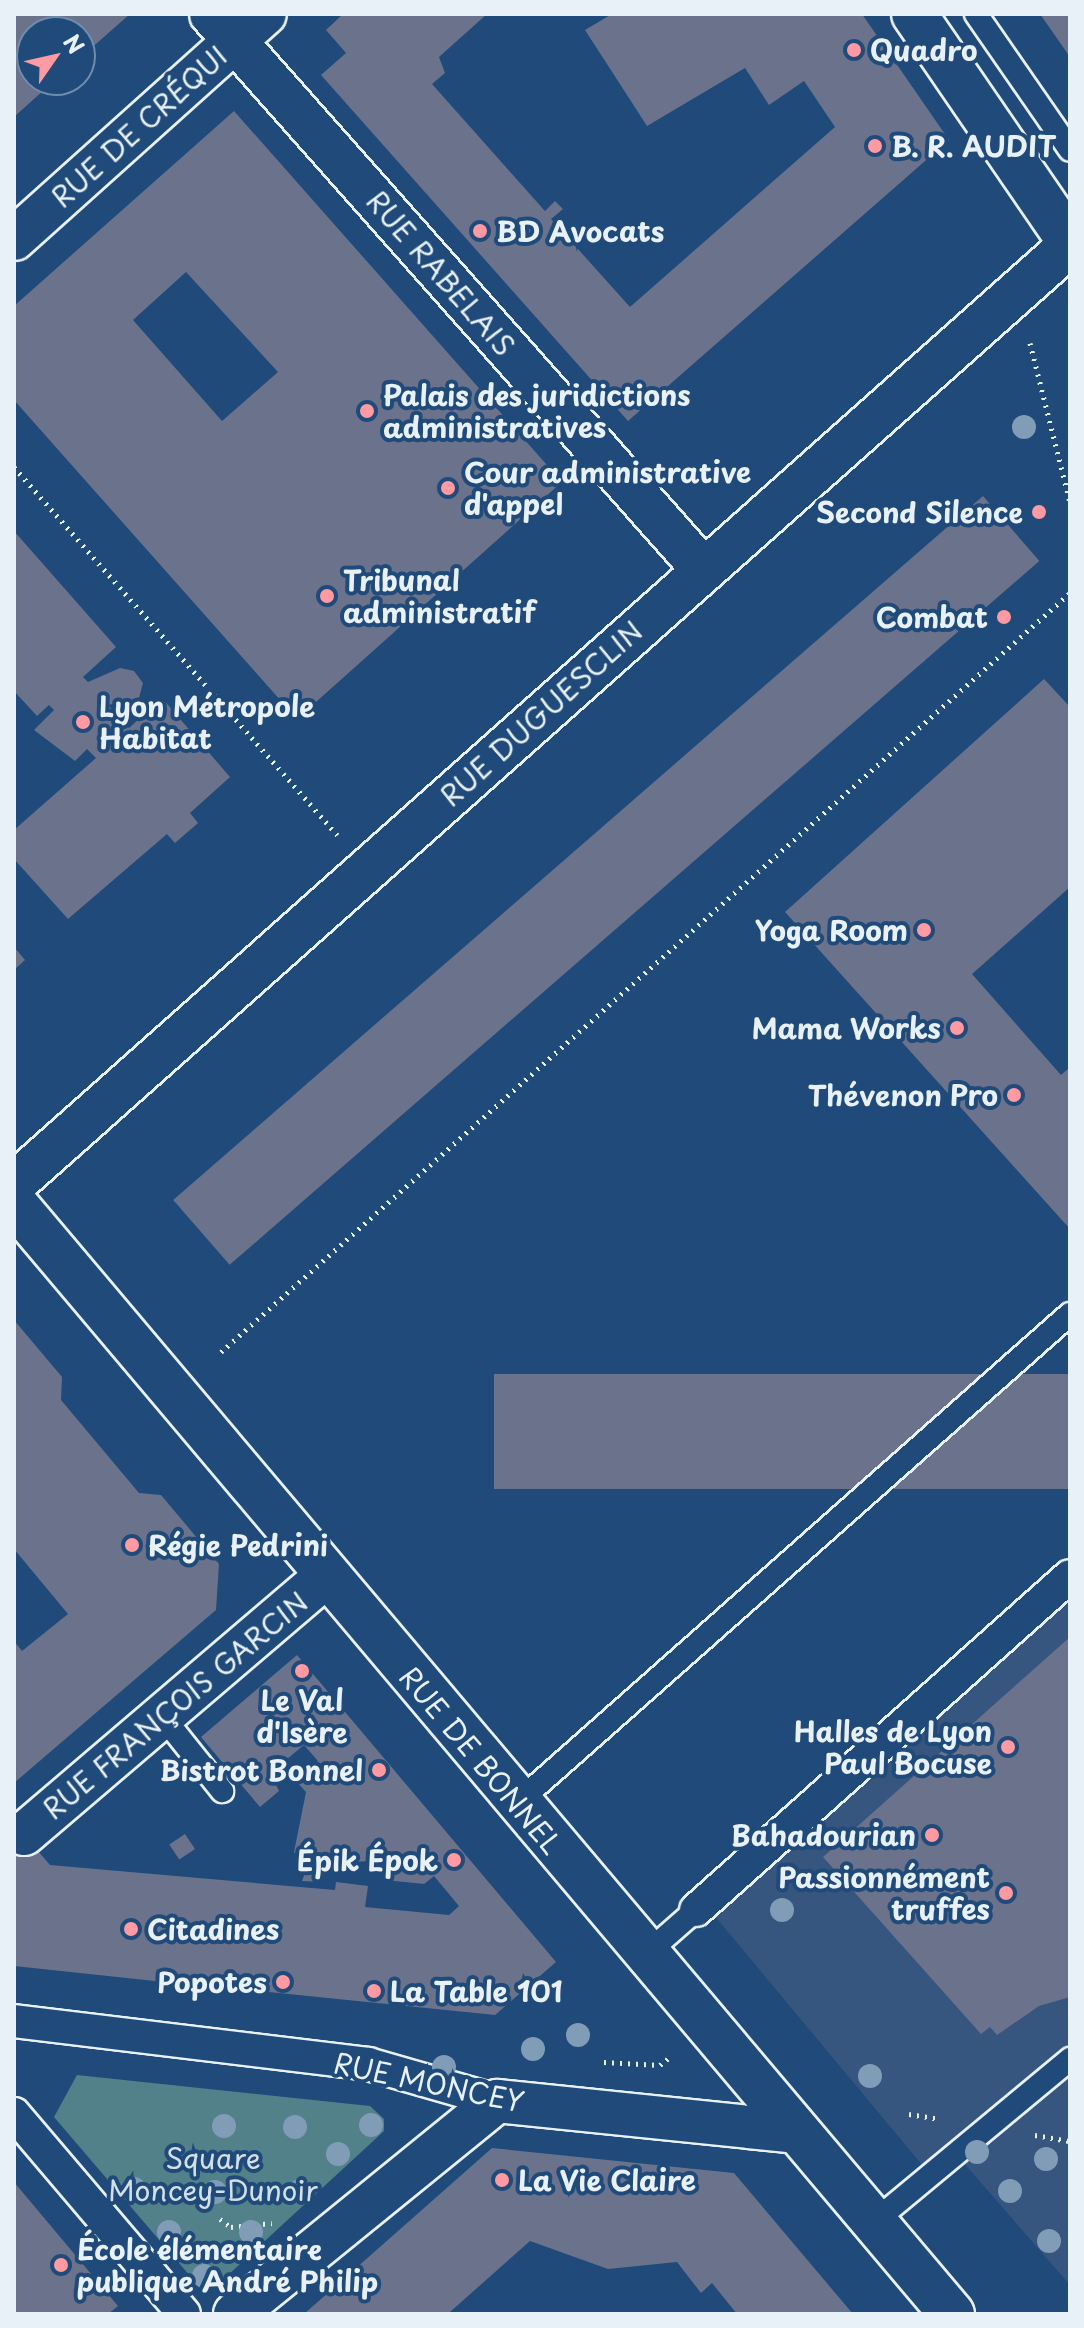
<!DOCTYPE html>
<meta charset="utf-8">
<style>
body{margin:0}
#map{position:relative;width:1084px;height:2328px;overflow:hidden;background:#1f4a7a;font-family:"Playpen Sans",sans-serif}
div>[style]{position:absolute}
.built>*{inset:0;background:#36567f}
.green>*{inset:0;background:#53818a}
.building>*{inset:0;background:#6a728c;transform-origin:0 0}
.path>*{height:5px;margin-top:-2.5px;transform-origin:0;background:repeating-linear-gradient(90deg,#e8f1f8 0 2px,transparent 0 8px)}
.roads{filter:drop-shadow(2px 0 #e8f1f8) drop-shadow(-2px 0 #e8f1f8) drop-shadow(0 2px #e8f1f8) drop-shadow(0 -2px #e8f1f8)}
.service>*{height:22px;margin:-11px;padding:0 11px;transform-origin:11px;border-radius:11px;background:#1f4a7a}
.pedestrian>*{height:32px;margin:-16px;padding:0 16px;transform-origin:16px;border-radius:16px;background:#1f4a7a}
.minor>*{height:42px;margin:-21px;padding:0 21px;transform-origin:21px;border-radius:21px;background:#1f4a7a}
.tertiary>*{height:44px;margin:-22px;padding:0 22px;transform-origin:22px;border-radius:22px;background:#1f4a7a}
.secondary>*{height:44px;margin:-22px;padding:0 22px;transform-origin:22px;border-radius:22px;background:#1f4a7a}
.trees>*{width:24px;height:24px;margin:-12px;border-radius:50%;background:#819cb6}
.dots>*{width:22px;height:22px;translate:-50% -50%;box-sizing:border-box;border:4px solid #1f4a7a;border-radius:50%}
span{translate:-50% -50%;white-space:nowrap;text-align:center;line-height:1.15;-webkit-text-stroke:8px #1f4a7a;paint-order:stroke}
.poi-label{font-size:28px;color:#e8f1f8;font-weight:700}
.left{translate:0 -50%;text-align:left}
.right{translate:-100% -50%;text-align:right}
.street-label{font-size:28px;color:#e8f1f8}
.park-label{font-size:28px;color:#d2e0e8}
.frame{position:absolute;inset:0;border:16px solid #e8f1f8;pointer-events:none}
.north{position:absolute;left:16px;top:16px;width:80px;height:80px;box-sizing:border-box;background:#1f4a7a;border:2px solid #6f8dac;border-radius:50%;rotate:56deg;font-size:22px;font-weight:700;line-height:32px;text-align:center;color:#e8f1f8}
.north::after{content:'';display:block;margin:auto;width:28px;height:36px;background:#ff9aa2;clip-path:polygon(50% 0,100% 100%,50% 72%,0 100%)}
</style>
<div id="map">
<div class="built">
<i style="clip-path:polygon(1070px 1576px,1070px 2285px,963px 2162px,938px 2184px,704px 1903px)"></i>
</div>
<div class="green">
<i style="clip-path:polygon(77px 2075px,370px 2106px,384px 2119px,384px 2131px,214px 2288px,202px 2290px,54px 2117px)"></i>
</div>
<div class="building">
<i style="clip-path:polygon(14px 14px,130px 14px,80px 58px,80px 32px,32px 32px,32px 80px,55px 80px,14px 117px)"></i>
<i style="clip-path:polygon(343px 14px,487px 14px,439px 57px,445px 73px,432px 84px,545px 211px,555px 201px,563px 209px,551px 219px,630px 307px,835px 127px,804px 81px,769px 105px,745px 68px,647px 126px,585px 30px,612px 14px,862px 14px,949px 140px,628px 421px,321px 75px,346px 53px,326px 30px)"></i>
<i style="clip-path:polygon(1040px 14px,1070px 14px,1070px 57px)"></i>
<i style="clip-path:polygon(evenodd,234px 111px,562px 482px,297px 719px,14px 400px,14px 306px,234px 111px,186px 272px,278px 372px,222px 421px,133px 320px,186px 272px)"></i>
<i style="left:983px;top:496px;width:86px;height:1073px;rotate:49deg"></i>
<i style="clip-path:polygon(14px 531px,116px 647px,83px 677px,88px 682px,120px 668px,134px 671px,143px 683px,139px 698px,108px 705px,129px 728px,162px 698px,230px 777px,190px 813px,198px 823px,175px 843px,167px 834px,68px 919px,14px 859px,14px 830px,96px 758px,87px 749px,75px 761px,34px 730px,54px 710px,49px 705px,37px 716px,14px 691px)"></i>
<i style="clip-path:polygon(1044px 679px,1070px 707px,1070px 887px,972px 974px,1061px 1075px,1070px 1067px,1070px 1229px,785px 912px)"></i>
<i style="clip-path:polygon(14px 947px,25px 960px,14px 970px)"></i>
<i style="clip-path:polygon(14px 1320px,62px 1377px,61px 1400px,139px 1493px,161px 1495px,219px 1564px,216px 1610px,14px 1783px,14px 1641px,22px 1651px,68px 1614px,14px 1549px)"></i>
<i style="left:1070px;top:1374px;width:115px;height:576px;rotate:90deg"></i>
<i style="clip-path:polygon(1070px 1637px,1070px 1997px,1039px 2006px,997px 2035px,990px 2027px,981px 2034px,823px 1857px)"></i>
<i style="clip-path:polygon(297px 1655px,556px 1962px,495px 2015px,238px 1989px,240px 1980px,212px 1978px,211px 1987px,14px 1966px,14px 1823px,50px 1865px,335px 1890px,336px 1882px,368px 1886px,365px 1907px,449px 1915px,459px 1906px,434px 1876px,424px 1884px,385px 1880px,370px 1861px,338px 1863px,338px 1871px,323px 1869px,321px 1882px,302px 1881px,307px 1867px,294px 1852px,306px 1792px,295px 1780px,318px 1761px,304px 1745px,270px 1773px,279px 1791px,260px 1807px,201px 1737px)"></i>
<i style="left:185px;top:1834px;width:18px;height:19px;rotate:56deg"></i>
<i style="clip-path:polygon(492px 2148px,734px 2173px,853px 2314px,737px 2314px,712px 2283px,701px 2293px,677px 2262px,608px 2269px,530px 2241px,450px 2312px,304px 2314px)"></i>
<i style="clip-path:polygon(14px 2182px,118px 2306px,108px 2314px,14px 2314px)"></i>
</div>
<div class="path">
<i style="left:1030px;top:343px;width:164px;rotate:75.9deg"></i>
<i style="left:14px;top:467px;width:490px;rotate:48.7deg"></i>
<i style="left:221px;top:1352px;width:1139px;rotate:-41.8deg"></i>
<i style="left:604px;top:2062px;width:56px;rotate:3.1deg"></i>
<i style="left:660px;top:2065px;width:14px;rotate:-39deg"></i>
<i style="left:909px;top:2114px;width:30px;rotate:9deg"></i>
<i style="left:1035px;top:2135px;width:36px;rotate:10deg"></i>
<i style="left:220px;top:2219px;width:14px;rotate:36deg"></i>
<i style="left:231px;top:2227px;width:41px;rotate:-5.6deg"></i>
</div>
<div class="roads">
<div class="service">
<i style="left:976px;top:14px;width:165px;rotate:55.3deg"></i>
<i style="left:163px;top:1717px;width:95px;rotate:51.4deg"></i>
<i style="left:517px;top:1803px;width:738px;rotate:-41.49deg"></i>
<i style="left:646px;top:1954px;width:67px;rotate:-41.3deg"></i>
<i style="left:875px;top:2221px;width:254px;rotate:-39.7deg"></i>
</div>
<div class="pedestrian">
<i style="left:696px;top:1910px;width:501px;rotate:-41.77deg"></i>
<i style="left:14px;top:2021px;width:357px;rotate:6.9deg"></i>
<i style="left:368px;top:2064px;width:134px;rotate:16deg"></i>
<i style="left:14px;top:2114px;width:262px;rotate:49.6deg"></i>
</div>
<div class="minor">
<i style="left:211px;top:14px;width:740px;rotate:48.45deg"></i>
<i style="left:14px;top:239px;width:337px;rotate:-41.9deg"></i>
<i style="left:14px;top:1184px;width:1413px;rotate:-41.64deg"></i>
<i style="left:24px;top:1834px;width:397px;rotate:-40.5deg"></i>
<i style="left:235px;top:2314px;width:338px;rotate:-39.1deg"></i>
<i style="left:497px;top:2101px;width:303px;rotate:5.9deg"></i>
</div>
<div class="tertiary">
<i style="left:914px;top:14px;width:276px;rotate:55.6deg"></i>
</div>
<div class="secondary">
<i style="left:14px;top:1203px;width:1454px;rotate:49.83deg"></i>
</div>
</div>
<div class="trees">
<i style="left:1024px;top:427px"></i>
<i style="left:782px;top:1910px"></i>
<i style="left:578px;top:2035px"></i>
<i style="left:533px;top:2049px"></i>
<i style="left:444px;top:2067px"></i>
<i style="left:870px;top:2076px"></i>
<i style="left:371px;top:2125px"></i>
<i style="left:224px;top:2126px"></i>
<i style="left:295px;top:2127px"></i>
<i style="left:977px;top:2152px"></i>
<i style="left:338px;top:2154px"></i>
<i style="left:1046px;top:2159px"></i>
<i style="left:134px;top:2189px"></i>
<i style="left:300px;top:2191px"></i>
<i style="left:1010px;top:2191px"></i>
<i style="left:215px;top:2192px"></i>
<i style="left:169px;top:2232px"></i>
<i style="left:251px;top:2232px"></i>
<i style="left:1049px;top:2241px"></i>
<i style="left:204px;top:2276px"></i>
</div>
<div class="dots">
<i style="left:854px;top:50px;background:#ff9aa2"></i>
<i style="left:875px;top:146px;background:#ff9aa2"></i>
<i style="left:480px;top:231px;background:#ff9aa2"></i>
<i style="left:367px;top:411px;background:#ff9aa2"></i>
<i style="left:448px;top:488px;background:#ff9aa2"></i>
<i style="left:1039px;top:512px;background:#ff9aa2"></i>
<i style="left:327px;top:596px;background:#ff9aa2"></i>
<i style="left:1004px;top:617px;background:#ff9aa2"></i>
<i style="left:83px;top:722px;background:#ff9aa2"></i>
<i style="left:924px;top:930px;background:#ff9aa2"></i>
<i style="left:957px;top:1028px;background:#ff9aa2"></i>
<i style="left:1014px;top:1095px;background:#ff9aa2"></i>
<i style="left:132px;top:1545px;background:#ff9aa2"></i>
<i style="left:302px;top:1671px;background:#ff9aa2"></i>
<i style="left:1008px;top:1747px;background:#ff9aa2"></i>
<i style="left:379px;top:1770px;background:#ff9aa2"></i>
<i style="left:932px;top:1835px;background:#ff9aa2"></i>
<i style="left:454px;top:1860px;background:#ff9aa2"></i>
<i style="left:1006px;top:1893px;background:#ff9aa2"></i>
<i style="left:131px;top:1929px;background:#ff9aa2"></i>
<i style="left:283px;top:1982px;background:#ff9aa2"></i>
<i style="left:374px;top:1991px;background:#ff9aa2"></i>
<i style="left:502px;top:2180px;background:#ff9aa2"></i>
<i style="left:61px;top:2265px;background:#ff9aa2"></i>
</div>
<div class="poi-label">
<span class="left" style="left:870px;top:50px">Quadro</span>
<span class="left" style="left:891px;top:146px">B. R. AUDIT</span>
<span class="left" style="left:496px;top:231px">BD Avocats</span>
<span class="left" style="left:383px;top:411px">Palais des juridictions<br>administratives</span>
<span class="left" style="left:464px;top:488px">Cour administrative<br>d'appel</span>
<span class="right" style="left:1023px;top:512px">Second Silence</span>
<span class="left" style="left:343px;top:596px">Tribunal<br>administratif</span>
<span class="right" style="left:988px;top:617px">Combat</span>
<span class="left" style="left:99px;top:722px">Lyon Métropole<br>Habitat</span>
<span class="right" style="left:908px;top:930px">Yoga Room</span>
<span class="right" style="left:941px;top:1028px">Mama Works</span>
<span class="right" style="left:998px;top:1095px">Thévenon Pro</span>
<span class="left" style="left:148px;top:1545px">Régie Pedrini</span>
<span style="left:302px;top:1716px">Le Val<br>d'Isère</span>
<span class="right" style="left:992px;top:1747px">Halles de Lyon<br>Paul Bocuse</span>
<span class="right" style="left:363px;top:1770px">Bistrot Bonnel</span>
<span class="right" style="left:916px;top:1835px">Bahadourian</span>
<span class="right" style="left:438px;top:1860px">Épik Épok</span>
<span class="right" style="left:990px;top:1893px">Passionnément<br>truffes</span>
<span class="left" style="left:147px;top:1929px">Citadines</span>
<span class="right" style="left:267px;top:1982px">Popotes</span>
<span class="left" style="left:390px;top:1991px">La Table 101</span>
<span class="left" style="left:518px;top:2180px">La Vie Claire</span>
<span class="left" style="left:77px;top:2265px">École élémentaire<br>publique André Philip</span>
</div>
<div class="street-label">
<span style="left:139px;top:126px;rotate:-42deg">RUE DE CRÉQUI</span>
<span style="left:441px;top:273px;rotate:49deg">RUE RABELAIS</span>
<span style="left:541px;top:713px;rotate:-42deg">RUE DUGUESCLIN</span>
<span style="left:175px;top:1705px;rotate:-40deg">RUE FRANÇOIS GARCIN</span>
<span style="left:481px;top:1760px;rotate:50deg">RUE DE BONNEL</span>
<span style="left:429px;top:2082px;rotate:12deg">RUE MONCEY</span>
</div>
<div class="park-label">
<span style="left:213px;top:2174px">Square<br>Moncey-Dunoir</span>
</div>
<div class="frame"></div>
<div class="north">N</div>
</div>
